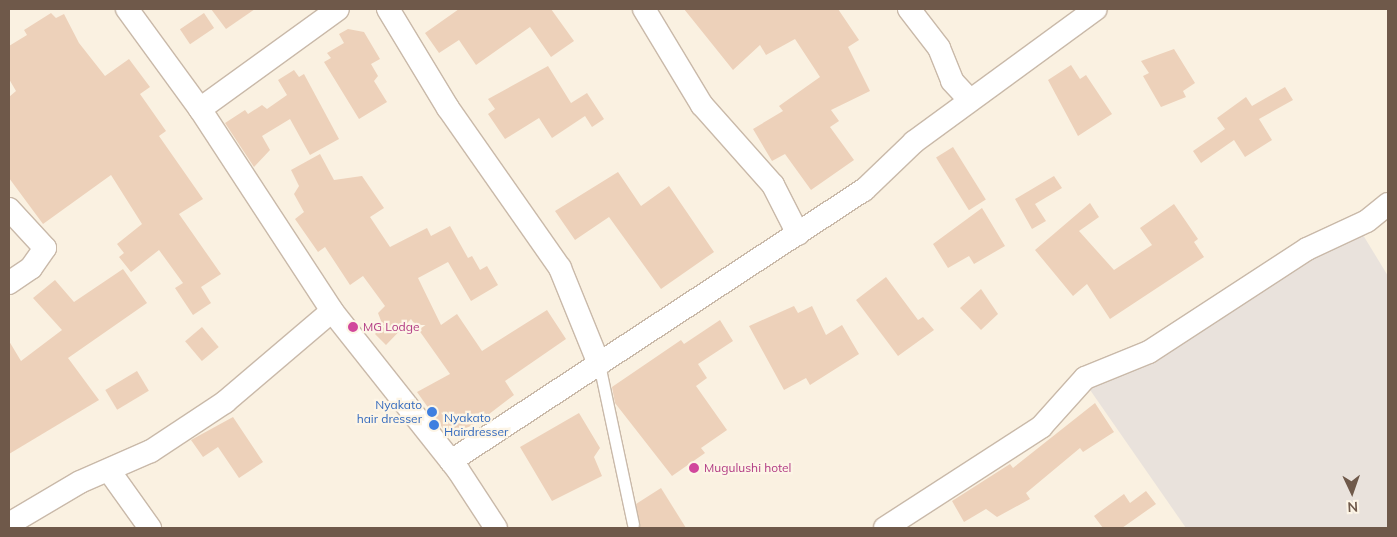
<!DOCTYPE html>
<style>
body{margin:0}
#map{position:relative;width:1397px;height:537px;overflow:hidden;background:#faf1e1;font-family:Mulish,sans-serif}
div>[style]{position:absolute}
.industrial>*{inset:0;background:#e9e2dc}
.building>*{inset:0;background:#edd1ba;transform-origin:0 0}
.roads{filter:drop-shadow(1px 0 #c9b9a9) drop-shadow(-1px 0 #c9b9a9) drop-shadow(0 1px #c9b9a9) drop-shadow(0 -1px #c9b9a9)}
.lane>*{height:11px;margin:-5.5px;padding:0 5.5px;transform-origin:5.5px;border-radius:5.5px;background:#fff}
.street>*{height:22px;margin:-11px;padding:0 11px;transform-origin:11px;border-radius:11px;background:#fff}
.dots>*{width:14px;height:14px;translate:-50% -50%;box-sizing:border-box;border:2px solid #fdf5e6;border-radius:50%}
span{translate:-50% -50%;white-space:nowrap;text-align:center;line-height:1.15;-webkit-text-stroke:4.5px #fdf5e6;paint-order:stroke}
.hotel-label{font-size:12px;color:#b23c85}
.left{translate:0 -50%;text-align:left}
.shop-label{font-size:12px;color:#366cbe}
.right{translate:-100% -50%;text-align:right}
.frame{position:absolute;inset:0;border:10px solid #6f594a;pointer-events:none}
.north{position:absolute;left:1327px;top:467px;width:50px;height:50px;-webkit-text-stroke:4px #fdf5e6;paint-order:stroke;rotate:177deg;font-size:14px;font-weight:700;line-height:20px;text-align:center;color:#6f594a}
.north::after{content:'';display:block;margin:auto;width:18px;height:22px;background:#6f594a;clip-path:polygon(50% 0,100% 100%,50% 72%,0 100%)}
</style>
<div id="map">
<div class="industrial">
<i style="clip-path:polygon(1360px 230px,1388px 276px,1388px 528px,1186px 528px,1088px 387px)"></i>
</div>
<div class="building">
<i style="clip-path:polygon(211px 9px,255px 9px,226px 29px)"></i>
<i style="clip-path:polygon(459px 9px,551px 9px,574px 41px,551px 57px,530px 27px,476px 65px,459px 40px,439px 53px,425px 33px)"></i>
<i style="clip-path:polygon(684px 9px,838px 9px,859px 40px,848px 47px,870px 91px,831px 110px,839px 121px,830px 127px,854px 160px,811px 190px,785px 154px,772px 161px,753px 129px,783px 111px,779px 106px,820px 77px,795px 39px,766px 55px,760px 45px,733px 70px)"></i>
<i style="clip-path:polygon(51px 13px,56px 18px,64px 14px,79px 43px,105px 76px,129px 59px,150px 87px,140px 94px,166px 131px,159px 136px,203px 199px,179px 214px,221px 274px,201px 287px,211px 303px,193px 315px,175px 288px,183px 283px,159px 250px,131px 272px,119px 257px,124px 253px,117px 244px,142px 224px,111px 175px,43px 224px,9px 178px,9px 97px,16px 91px,9px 79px,9px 46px,27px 35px,24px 30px)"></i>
<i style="left:204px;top:13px;width:18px;height:29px;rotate:56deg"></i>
<i style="clip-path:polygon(348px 29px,364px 32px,380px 59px,371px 64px,378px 76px,374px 81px,387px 102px,359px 119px,324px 62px,331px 58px,327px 53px,344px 43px,339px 34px)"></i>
<i style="clip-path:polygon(1174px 49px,1195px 83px,1183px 91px,1186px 97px,1161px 107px,1143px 76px,1149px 73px,1141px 61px)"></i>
<i style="clip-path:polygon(1071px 65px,1080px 79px,1086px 75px,1112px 114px,1078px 136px,1048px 80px)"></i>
<i style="clip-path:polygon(548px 66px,571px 103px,587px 93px,604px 119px,592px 127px,585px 116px,552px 138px,539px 118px,505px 139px,488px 114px,495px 109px,488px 99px)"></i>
<i style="clip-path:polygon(294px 70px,299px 77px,304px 74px,339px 139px,310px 155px,290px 119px,262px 136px,270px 150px,254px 167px,225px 123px,245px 110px,248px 114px,262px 105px,267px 109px,287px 95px,278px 80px)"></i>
<i style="clip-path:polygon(1285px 87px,1293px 100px,1259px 119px,1272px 140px,1245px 157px,1234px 140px,1201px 163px,1193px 151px,1225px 129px,1217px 118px,1246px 97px,1252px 106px)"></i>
<i style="left:953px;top:147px;width:62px;height:20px;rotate:58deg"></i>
<i style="clip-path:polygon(320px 154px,334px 180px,362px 176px,384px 208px,370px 217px,390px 247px,427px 228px,431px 236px,450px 226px,468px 258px,472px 256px,480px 270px,487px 266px,498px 285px,471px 301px,448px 262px,418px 278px,441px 325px,457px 314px,482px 351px,547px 310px,566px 339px,505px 381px,514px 395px,480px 421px,449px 437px,417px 392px,450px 374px,411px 319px,386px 345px,375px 334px,383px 326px,378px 313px,385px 306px,363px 276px,350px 285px,325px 247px,318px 252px,295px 219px,304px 212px,294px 194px,299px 186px,291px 170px)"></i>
<i style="clip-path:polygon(618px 172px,641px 206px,669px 186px,714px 252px,661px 289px,609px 217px,575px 240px,555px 211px)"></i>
<i style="clip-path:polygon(1054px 176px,1062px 188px,1035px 204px,1046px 221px,1032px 229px,1015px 199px)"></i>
<i style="clip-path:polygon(1090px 203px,1099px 217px,1079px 231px,1114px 270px,1152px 245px,1140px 228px,1174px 204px,1198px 239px,1194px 242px,1204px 257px,1110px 319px,1087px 284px,1073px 296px,1035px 250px)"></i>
<i style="clip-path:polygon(982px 208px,1005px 246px,974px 264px,969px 256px,948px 268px,933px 244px)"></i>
<i style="clip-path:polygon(123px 269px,147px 303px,68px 358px,99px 400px,9px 454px,9px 341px,21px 361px,62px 330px,33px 298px,55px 280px,74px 302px)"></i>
<i style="clip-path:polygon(886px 277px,918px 320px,923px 317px,934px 330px,898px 356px,856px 300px)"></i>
<i style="clip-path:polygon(981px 289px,998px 314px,981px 330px,960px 308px)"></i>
<i style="clip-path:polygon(794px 306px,798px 313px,812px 306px,826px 335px,842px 325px,859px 354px,810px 385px,806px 378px,784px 390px,749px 326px)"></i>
<i style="clip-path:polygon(720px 320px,733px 341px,698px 364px,707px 378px,696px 386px,727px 430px,701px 448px,705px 453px,672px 476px,615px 403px,612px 387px,681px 340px,684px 344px)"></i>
<i style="left:202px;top:327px;width:26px;height:22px;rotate:50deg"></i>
<i style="left:137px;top:371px;width:23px;height:37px;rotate:59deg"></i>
<i style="clip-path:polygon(1095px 403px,1114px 432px,1083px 452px,1080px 448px,1026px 493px,1030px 499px,997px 517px,986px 509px,964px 522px,952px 501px,1010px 464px,1013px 468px)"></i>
<i style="clip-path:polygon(579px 413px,600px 448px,594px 457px,602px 476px,552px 501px,520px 447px)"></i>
<i style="clip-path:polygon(233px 417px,263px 462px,239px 478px,218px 447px,203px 457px,191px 440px)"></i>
<i style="clip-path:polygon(661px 488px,686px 528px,639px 528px,636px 504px)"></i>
<i style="clip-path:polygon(1146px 491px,1156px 504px,1122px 528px,1103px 528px,1094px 516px,1124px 494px,1130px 503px)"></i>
</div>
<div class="roads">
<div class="lane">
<i style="left:599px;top:364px;width:164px;rotate:78deg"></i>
</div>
<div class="street">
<i style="left:127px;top:9px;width:124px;rotate:53.9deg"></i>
<i style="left:200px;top:109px;width:241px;rotate:56.8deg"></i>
<i style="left:332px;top:311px;width:203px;rotate:51.6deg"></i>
<i style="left:458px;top:470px;width:69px;rotate:56.8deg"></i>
<i style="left:388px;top:9px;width:116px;rotate:58.8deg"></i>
<i style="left:448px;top:108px;width:195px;rotate:55deg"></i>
<i style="left:560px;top:268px;width:104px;rotate:67.9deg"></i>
<i style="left:644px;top:9px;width:112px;rotate:58.9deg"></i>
<i style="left:702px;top:105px;width:107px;rotate:48.4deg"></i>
<i style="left:773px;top:185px;width:55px;rotate:63deg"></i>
<i style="left:909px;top:9px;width:49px;rotate:52.4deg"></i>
<i style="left:939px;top:48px;width:35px;rotate:68deg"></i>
<i style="left:952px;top:81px;width:26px;rotate:47deg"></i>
<i style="left:200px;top:109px;width:170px;rotate:-35.9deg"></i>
<i style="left:9px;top:209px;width:53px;rotate:47.3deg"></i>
<i style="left:45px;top:248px;width:24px;rotate:125deg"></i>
<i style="left:31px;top:268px;width:27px;rotate:146deg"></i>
<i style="left:451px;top:461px;width:494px;rotate:-33.3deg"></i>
<i style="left:864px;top:190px;width:69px;rotate:-43.8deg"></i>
<i style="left:914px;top:142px;width:225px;rotate:-36.2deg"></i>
<i style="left:110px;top:472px;width:69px;rotate:54.5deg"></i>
<i style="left:9px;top:524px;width:82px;rotate:-30.6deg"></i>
<i style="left:80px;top:482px;width:77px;rotate:-23.6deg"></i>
<i style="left:151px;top:451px;width:89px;rotate:-33.5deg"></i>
<i style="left:225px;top:402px;width:140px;rotate:-40.4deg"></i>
<i style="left:885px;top:528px;width:186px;rotate:-32.9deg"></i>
<i style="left:1041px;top:427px;width:66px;rotate:-48.1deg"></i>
<i style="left:1085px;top:378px;width:69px;rotate:-22.1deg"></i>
<i style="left:1149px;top:352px;width:189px;rotate:-33.1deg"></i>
<i style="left:1307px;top:249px;width:66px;rotate:-25deg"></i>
<i style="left:1367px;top:221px;width:27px;rotate:-39deg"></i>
</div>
</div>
<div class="dots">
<i style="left:353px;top:327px;background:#d1479c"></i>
<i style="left:432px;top:412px;background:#3f7fe0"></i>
<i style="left:434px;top:425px;background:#3f7fe0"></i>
<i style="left:694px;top:468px;background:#d1479c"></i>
</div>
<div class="hotel-label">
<span class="left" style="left:363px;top:327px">MG Lodge</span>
<span class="left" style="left:704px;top:468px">Mugulushi hotel</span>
</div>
<div class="shop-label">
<span class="right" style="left:422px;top:412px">Nyakato<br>hair dresser</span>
<span class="left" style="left:444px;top:425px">Nyakato<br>Hairdresser</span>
</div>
<div class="frame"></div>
<div class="north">N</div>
</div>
